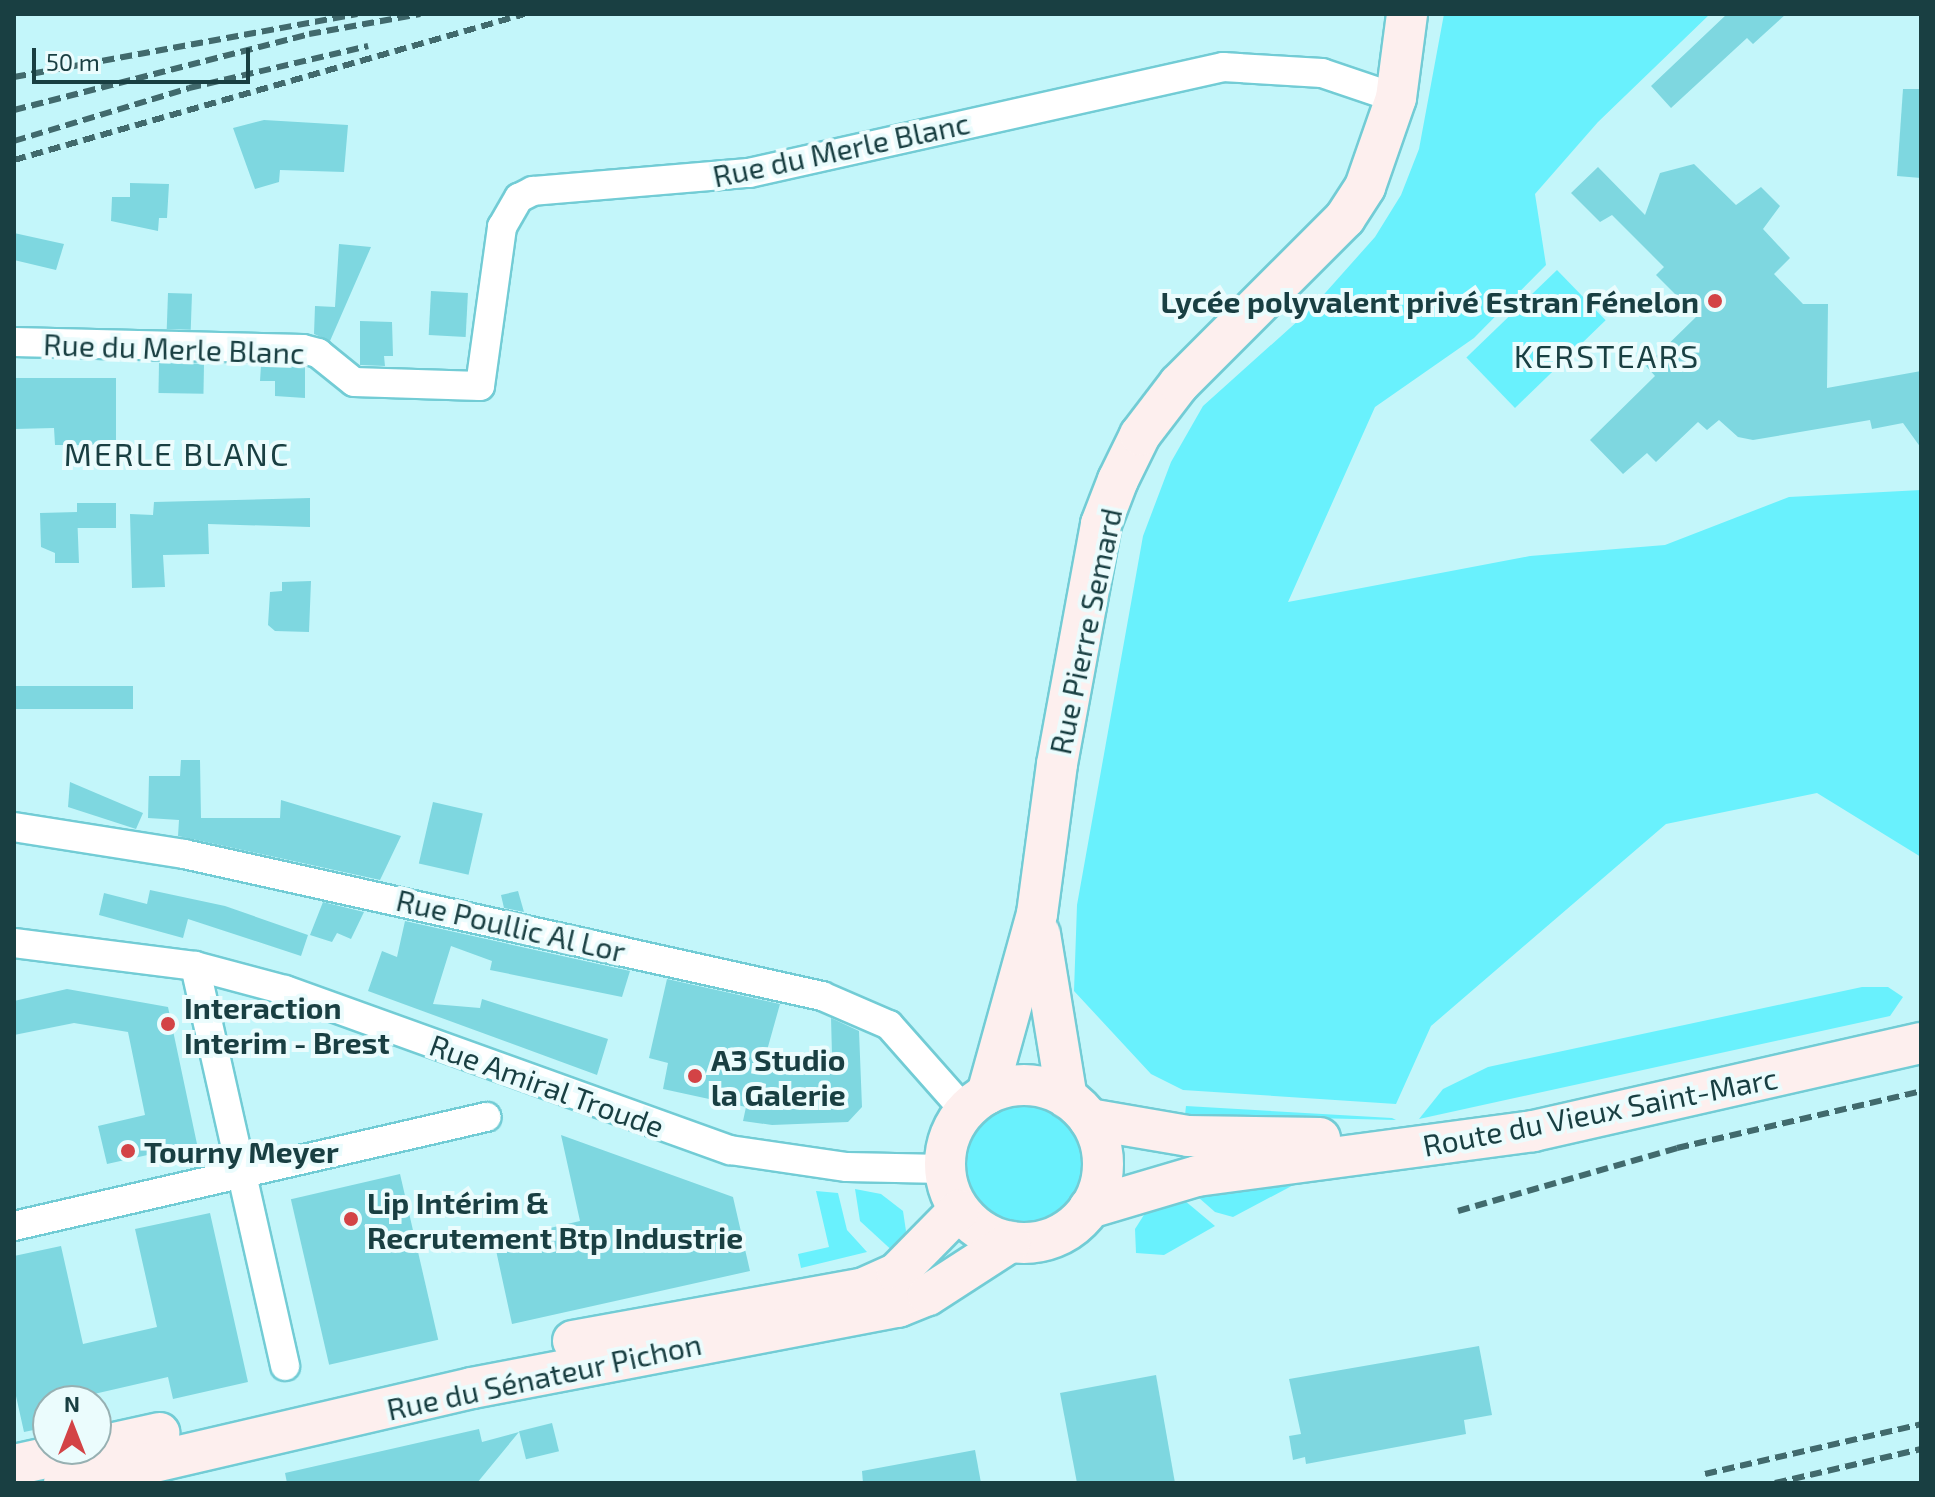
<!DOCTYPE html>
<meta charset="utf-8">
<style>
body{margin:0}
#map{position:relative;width:1935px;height:1497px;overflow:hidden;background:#c3f6fa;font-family:"Exo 2",sans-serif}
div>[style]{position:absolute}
.green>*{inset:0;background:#69f1fd;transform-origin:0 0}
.round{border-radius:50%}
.building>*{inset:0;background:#7ed7e0;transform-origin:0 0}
.roads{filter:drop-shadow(2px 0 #72ccd5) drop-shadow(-2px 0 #72ccd5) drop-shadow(0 2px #72ccd5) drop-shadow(0 -2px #72ccd5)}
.street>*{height:28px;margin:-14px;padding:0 14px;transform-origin:14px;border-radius:14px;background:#fff}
.secondary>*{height:40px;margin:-20px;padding:0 20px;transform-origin:20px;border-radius:20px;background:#fdefee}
.secondary>.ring{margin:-20px;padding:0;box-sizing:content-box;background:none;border:40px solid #fdefee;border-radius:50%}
.rail>*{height:6px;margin-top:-3px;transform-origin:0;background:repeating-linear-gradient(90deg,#416a6d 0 12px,transparent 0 18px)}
.dots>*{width:22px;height:22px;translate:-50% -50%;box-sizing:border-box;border:4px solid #ebfcfd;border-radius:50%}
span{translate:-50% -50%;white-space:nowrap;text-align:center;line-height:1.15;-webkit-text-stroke:8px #ebfcfd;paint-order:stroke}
.street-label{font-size:30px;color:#193f42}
.poi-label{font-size:30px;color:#193f42;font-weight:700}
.right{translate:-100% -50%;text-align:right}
.left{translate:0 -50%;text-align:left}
.neighbourhood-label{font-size:32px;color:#193f42;letter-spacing:2px}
.frame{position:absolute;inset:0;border:16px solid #193f42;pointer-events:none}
.north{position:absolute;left:32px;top:1385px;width:80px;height:80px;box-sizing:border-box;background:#ebfcfd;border:2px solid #97b0b2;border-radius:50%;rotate:0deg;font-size:22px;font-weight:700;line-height:32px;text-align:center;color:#193f42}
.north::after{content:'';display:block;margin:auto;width:28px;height:36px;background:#d34346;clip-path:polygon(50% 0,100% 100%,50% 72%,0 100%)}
.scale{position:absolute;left:32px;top:48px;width:218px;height:36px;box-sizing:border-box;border:4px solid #193f42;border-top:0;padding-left:10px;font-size:24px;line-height:28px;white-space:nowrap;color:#193f42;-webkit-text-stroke:6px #ebfcfd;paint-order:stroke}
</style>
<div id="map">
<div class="green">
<i style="clip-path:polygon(1444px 14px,1710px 14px,1598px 122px,1535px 194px,1546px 265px,1474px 338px,1375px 407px,1288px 602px,1530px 556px,1665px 545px,1789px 497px,1921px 490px,1921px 857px,1817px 793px,1666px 824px,1431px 1026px,1396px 1104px,1183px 1090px,1151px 1074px,1074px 991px,1077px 905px,1143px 536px,1171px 462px,1203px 406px,1310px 310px,1375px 237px,1401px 195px,1419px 149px)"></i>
<i style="left:1557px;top:270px;width:70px;height:126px;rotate:46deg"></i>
<i style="clip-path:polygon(1862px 987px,1888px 987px,1903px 997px,1890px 1016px,1419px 1119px,1443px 1089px,1488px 1067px)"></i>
<i class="round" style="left:965px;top:1104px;width:118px;height:118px"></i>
<i style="clip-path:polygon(1186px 1106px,1392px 1118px,1396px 1120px,1185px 1115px)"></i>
<i style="clip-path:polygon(1301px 1181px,1233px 1217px,1215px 1212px,1190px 1190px)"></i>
<i style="clip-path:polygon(855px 1189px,881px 1194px,903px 1211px,906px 1231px,897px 1255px,860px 1221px)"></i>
<i style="clip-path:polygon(816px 1191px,838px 1193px,847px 1230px,867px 1252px,801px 1268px,798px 1254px,829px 1247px)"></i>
<i style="clip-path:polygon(1184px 1200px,1215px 1226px,1164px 1255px,1136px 1253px,1135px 1229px,1149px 1207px)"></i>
</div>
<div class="building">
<i style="clip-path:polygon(1727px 14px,1786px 14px,1753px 44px,1747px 38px,1671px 108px,1651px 86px)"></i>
<i style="clip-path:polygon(1903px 89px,1921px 89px,1921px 178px,1897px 176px)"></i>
<i style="clip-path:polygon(264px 120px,348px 125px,344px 172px,280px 170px,279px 182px,255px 189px,233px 128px)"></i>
<i style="clip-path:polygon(1694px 164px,1736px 205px,1761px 187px,1780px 206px,1763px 229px,1790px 258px,1774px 274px,1803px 304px,1828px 304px,1827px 388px,1921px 371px,1921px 448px,1903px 423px,1872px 429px,1870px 420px,1753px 440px,1738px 437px,1719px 420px,1707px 430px,1698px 422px,1656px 462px,1647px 453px,1623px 474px,1590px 440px,1655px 376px,1646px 366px,1697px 316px,1656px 275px,1664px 267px,1612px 215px,1600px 222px,1571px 193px,1598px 167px,1645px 215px,1660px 173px)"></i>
<i style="clip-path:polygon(130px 183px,169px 184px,167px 218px,159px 218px,158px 231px,111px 221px,112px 197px,130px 197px)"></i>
<i style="clip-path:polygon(14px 233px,64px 244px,56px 270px,14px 260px)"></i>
<i style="clip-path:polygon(339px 244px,371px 247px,330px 341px,314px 334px,315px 306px,335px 307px)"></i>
<i style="left:431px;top:291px;width:37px;height:44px;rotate:3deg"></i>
<i style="left:168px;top:293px;width:24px;height:36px;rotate:2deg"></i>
<i style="clip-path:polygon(360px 321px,392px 322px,393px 356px,384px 356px,385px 366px,360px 365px)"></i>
<i style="left:159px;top:363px;width:45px;height:30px;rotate:1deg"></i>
<i style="clip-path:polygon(261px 365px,305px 367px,305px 398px,275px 396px,275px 381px,260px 381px)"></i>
<i style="clip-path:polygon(14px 378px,116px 378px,116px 445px,55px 445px,54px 428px,14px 429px)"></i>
<i style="clip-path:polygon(310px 498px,310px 527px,208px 524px,209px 554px,163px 555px,165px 587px,132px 588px,130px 514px,153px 515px,154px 502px)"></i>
<i style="left:116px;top:503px;width:25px;height:39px;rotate:90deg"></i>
<i style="clip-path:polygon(77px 512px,79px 563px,55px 563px,55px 553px,41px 547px,40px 513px)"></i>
<i style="clip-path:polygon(311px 581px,309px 632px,275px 631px,268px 625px,270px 592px,282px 591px,282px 582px)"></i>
<i style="left:133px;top:686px;width:23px;height:119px;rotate:90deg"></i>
<i style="clip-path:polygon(181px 760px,200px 760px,201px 818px,280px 818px,281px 800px,401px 836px,380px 880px,178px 836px,179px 820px,148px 818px,149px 776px,180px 776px)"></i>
<i style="clip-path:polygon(70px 782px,143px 813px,136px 829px,68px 807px)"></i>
<i style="left:433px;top:802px;width:51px;height:63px;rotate:13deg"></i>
<i style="clip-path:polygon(150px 890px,225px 906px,308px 935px,301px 956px,188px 919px,183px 938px,99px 915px,104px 893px,147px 904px)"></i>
<i style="clip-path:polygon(518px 891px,524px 912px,504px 908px,501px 895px)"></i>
<i style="clip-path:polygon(323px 902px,364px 912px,351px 939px,337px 933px,332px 942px,310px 935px)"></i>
<i style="clip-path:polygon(405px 921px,630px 971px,622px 997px,490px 970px,492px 961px,451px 946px,433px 1004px,480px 1008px,482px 999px,608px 1039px,597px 1075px,368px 991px,382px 951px,397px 957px)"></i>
<i style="clip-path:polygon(667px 979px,780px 1004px,766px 1054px,832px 1055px,831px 1018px,859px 1031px,862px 1107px,848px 1122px,772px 1125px,743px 1121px,746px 1107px,663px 1089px,668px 1063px,649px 1058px)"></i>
<i style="clip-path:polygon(67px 989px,168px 1007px,197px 1144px,107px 1164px,98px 1126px,145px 1115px,128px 1032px,74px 1023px,14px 1035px,14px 1001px)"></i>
<i style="clip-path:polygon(561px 1135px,733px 1197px,750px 1271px,512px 1324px,494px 1241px,580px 1221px)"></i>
<i style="left:400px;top:1174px;width:170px;height:112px;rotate:77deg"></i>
<i style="clip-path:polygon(210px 1213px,248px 1382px,173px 1399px,168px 1377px,94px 1394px,95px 1401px,48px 1401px,48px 1427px,24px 1432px,14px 1387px,14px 1256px,61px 1246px,83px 1344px,157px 1327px,135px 1229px)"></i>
<i style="clip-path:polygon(1479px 1346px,1492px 1415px,1464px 1420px,1466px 1434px,1306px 1464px,1305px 1457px,1293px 1460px,1289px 1436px,1301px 1434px,1289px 1379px)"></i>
<i style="clip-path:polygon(1156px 1375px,1175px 1483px,1077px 1483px,1060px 1393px)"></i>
<i style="left:552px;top:1423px;width:29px;height:34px;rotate:76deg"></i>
<i style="clip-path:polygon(479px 1429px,482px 1442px,519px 1432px,477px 1483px,287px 1483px,285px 1473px)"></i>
<i style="clip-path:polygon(975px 1450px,981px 1483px,863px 1483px,862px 1471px)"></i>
</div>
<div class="roads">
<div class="street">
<i style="left:14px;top:342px;width:289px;rotate:1.4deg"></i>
<i style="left:303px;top:349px;width:16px;rotate:15deg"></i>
<i style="left:318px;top:353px;width:46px;rotate:38.9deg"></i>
<i style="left:354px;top:382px;width:126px;rotate:1.8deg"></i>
<i style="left:480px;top:386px;width:161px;rotate:-82.1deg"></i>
<i style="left:502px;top:227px;width:34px;rotate:-60deg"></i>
<i style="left:519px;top:198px;width:16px;rotate:-27deg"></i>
<i style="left:533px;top:191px;width:217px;rotate:-4.8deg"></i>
<i style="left:749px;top:173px;width:486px;rotate:-12.6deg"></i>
<i style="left:1223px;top:67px;width:99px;rotate:3.5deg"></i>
<i style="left:1322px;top:73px;width:78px;rotate:18.7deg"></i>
<i style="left:14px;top:827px;width:172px;rotate:9deg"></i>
<i style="left:184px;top:854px;width:654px;rotate:12.55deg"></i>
<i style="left:822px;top:996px;width:73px;rotate:23.4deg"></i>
<i style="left:889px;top:1025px;width:115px;rotate:48.5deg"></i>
<i style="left:14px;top:943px;width:182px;rotate:7.2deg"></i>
<i style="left:195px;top:966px;width:93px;rotate:14.9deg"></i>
<i style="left:285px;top:990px;width:473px;rotate:19.8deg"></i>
<i style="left:730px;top:1150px;width:118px;rotate:8.3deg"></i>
<i style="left:847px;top:1167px;width:97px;rotate:1.2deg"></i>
<i style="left:195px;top:966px;width:410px;rotate:77.3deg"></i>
<i style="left:14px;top:1226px;width:485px;rotate:-13deg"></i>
</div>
<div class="secondary">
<i style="left:1040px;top:934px;width:166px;rotate:80.7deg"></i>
<i class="ring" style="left:945px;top:1085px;width:118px;height:118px"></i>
<i style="left:987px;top:1094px;width:187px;rotate:-74.5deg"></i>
<i style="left:1037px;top:914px;width:151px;rotate:-82.4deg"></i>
<i style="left:1057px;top:764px;width:244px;rotate:-79.6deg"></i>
<i style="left:1101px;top:524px;width:47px;rotate:-68.9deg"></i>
<i style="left:1118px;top:480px;width:50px;rotate:-63.9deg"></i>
<i style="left:1140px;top:435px;width:64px;rotate:-52.6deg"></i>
<i style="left:1179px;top:384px;width:235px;rotate:-45deg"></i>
<i style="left:1345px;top:218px;width:37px;rotate:-57deg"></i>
<i style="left:1365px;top:187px;width:94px;rotate:-70.8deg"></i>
<i style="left:1396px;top:98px;width:85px;rotate:-82.5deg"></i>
<i style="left:1089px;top:1119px;width:100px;rotate:9.7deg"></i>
<i style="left:1188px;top:1136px;width:132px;rotate:0.9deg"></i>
<i style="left:1089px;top:1208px;width:113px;rotate:-16.5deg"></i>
<i style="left:1197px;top:1176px;width:339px;rotate:-7.6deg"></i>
<i style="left:1533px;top:1131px;width:398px;rotate:-12.8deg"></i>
<i style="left:573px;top:1341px;width:296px;rotate:-10.3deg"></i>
<i style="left:864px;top:1288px;width:36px;rotate:-24deg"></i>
<i style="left:897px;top:1273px;width:88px;rotate:-45.5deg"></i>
<i style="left:96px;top:1447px;width:65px;rotate:-12.5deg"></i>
<i style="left:14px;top:1465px;width:74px;rotate:-12.5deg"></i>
<i style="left:64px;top:1483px;width:419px;rotate:-13.1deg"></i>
<i style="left:472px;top:1388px;width:434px;rotate:-10.8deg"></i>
<i style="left:898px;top:1307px;width:32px;rotate:-22deg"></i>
<i style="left:928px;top:1295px;width:98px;rotate:-32.9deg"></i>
</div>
</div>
<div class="rail">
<i style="left:14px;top:77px;width:349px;rotate:-10.4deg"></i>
<i style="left:14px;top:110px;width:305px;rotate:-14.4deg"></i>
<i style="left:309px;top:34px;width:113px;rotate:-10.2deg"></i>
<i style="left:14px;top:141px;width:183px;rotate:-16.8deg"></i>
<i style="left:189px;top:88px;width:184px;rotate:-13.2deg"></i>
<i style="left:14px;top:160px;width:531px;rotate:-15.95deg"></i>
<i style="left:1458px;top:1211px;width:228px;rotate:-16deg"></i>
<i style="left:1677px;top:1148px;width:251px;rotate:-13.1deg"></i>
<i style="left:1705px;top:1474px;width:222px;rotate:-13deg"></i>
<i style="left:1775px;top:1483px;width:150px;rotate:-13.1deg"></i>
</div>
<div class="dots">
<i style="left:1715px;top:301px;background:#d34346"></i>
<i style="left:168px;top:1024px;background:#d34346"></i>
<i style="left:695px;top:1076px;background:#d34346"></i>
<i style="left:128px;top:1151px;background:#d34346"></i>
<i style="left:351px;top:1219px;background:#d34346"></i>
</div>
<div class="street-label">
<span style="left:841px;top:149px;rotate:-12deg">Rue du Merle Blanc</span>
<span style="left:174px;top:348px;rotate:2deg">Rue du Merle Blanc</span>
<span style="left:1085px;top:631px;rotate:-78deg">Rue Pierre Semard</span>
<span style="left:511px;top:925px;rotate:13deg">Rue Poullic Al Lor</span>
<span style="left:547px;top:1085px;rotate:20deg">Rue Amiral Troude</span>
<span style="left:1600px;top:1111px;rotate:-11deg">Route du Vieux Saint-Marc</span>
<span style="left:544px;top:1376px;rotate:-12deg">Rue du Sénateur Pichon</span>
</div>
<div class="poi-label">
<span class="right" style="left:1699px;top:301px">Lycée polyvalent privé Estran Fénelon</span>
<span class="left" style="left:184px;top:1024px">Interaction<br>Interim - Brest</span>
<span class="left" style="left:711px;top:1076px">A3 Studio<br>la Galerie</span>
<span class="left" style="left:144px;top:1151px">Tourny Meyer</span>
<span class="left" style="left:367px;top:1219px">Lip Intérim &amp;<br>Recrutement Btp Industrie</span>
</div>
<div class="neighbourhood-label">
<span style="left:1607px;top:355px">KERSTEARS</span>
<span style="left:177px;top:453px">MERLE BLANC</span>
</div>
<div class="frame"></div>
<div class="north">N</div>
<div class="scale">50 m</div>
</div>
